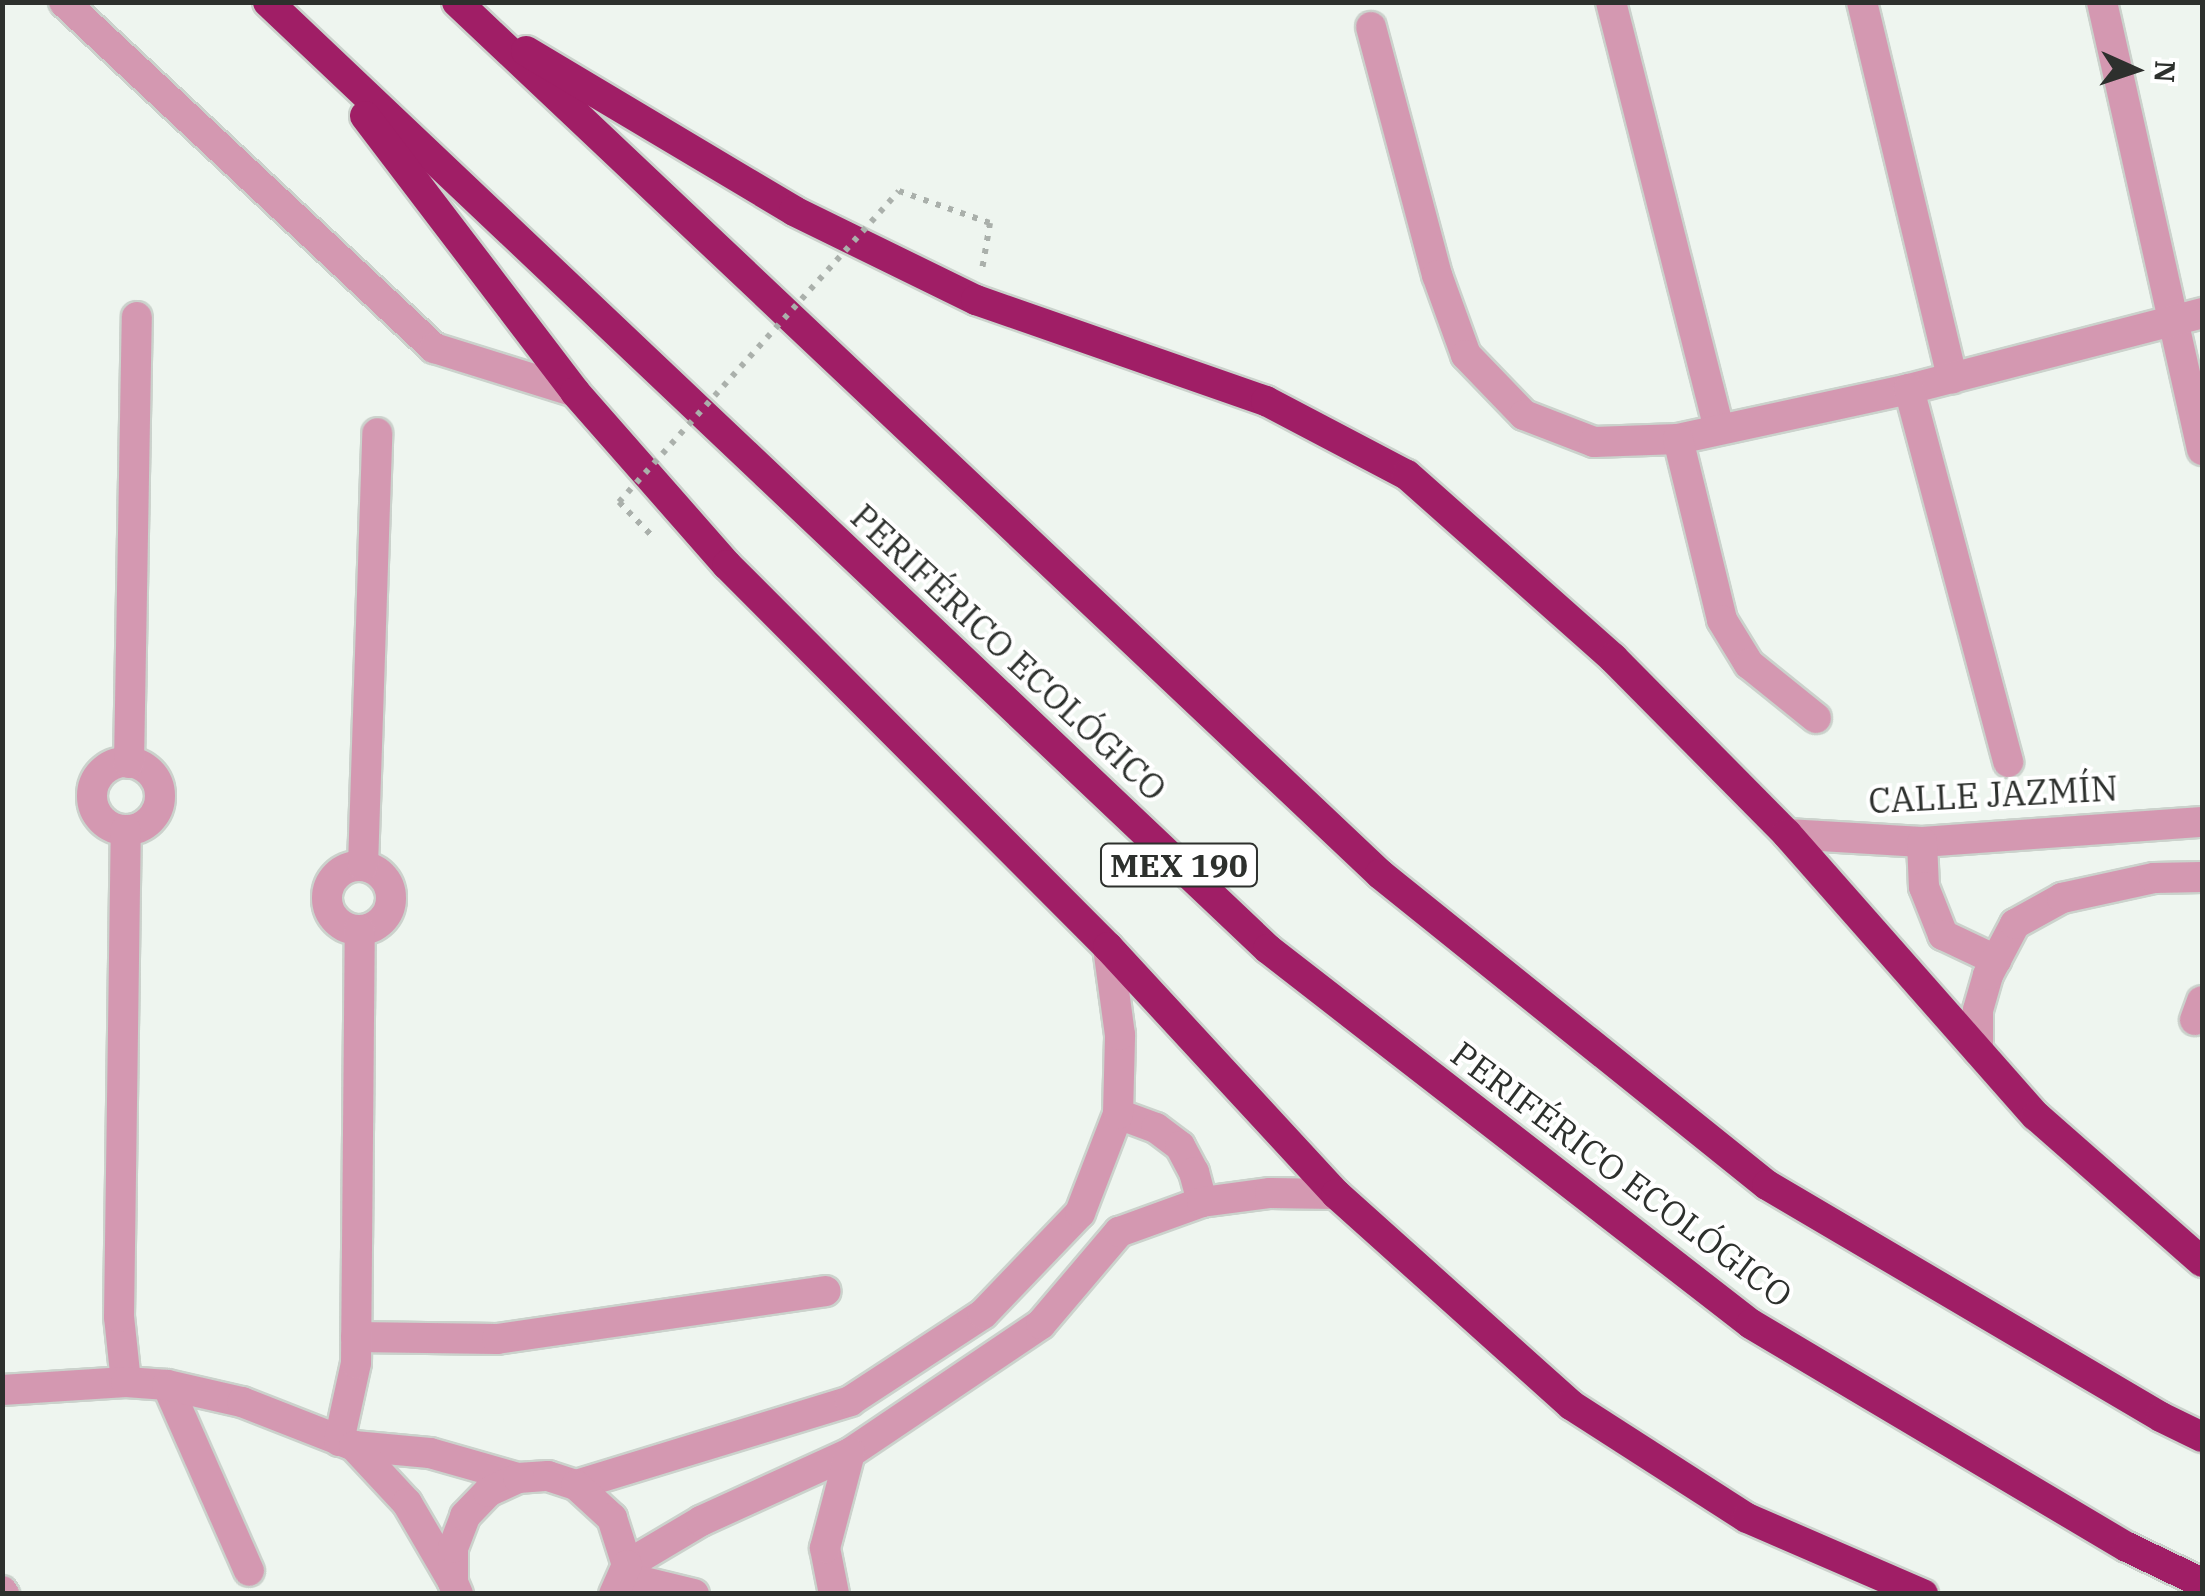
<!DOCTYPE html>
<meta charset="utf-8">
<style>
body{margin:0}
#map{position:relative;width:2205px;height:1596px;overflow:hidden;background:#eef5ef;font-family:"IBM Plex Serif",serif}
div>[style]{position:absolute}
.path>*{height:6px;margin-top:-3px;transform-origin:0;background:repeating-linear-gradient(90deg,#aab0ab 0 5px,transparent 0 13px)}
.roads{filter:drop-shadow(2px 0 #cbd2cc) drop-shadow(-2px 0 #cbd2cc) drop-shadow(0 2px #cbd2cc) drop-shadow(0 -2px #cbd2cc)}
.minor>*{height:30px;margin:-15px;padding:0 15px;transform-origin:15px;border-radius:15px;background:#d498b1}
.minor>.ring{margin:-15px;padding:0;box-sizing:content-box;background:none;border:30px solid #d498b1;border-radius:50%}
.highway>*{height:30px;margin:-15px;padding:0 15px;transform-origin:15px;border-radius:15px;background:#a01e66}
.path-bridge>*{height:6px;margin-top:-3px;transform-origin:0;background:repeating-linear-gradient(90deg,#aab0ab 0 5px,transparent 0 13px)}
span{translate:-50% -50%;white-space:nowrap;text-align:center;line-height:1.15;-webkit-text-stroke:8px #fff;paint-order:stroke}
.shield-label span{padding:2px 8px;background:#fff;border:2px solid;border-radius:8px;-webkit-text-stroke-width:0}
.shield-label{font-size:32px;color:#2d302d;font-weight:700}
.street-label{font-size:35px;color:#2d302d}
.frame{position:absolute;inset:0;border:5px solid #2d302d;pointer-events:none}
.north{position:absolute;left:2085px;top:20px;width:100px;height:100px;-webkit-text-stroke:8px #fff;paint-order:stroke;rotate:93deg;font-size:28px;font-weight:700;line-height:40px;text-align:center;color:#2d302d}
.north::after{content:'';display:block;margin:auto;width:35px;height:45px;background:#2d302d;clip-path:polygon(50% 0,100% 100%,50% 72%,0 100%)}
</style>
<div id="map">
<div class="path">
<i style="left:899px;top:191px;width:96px;rotate:19.4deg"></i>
<i style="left:990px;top:223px;width:48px;rotate:99.7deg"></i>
<i style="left:619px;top:502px;width:49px;rotate:45.8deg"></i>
</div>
<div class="roads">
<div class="minor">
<i style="left:64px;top:2px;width:507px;rotate:43.08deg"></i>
<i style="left:434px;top:348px;width:148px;rotate:17.3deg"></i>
<i style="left:1611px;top:2px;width:440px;rotate:75.8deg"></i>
<i style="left:1862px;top:2px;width:387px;rotate:76.5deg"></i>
<i style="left:2102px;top:2px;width:459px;rotate:77.4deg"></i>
<i style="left:1371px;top:27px;width:257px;rotate:75.1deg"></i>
<i style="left:1437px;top:275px;width:85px;rotate:70.1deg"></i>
<i style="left:1466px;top:355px;width:83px;rotate:46deg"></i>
<i style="left:1524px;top:415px;width:75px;rotate:21.1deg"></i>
<i style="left:1594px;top:442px;width:84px;rotate:-2deg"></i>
<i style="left:1678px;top:439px;width:236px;rotate:-12.2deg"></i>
<i style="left:1909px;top:389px;width:303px;rotate:-14.5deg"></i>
<i style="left:1909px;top:389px;width:386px;rotate:75.1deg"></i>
<i style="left:1678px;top:439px;width:186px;rotate:76.3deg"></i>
<i style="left:1722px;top:620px;width:52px;rotate:58.5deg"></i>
<i style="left:1749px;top:664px;width:86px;rotate:38.9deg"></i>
<i class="ring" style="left:92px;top:762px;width:38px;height:38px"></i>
<i style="left:129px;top:763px;width:446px;rotate:-89deg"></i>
<i style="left:1787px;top:834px;width:135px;rotate:3.4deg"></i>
<i style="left:1922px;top:842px;width:281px;rotate:-4.1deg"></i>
<i style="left:1922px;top:842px;width:45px;rotate:87.5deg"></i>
<i style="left:1924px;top:887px;width:52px;rotate:68.4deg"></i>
<i style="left:1943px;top:935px;width:59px;rotate:25.3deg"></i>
<i class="ring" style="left:327px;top:866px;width:34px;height:34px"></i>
<i style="left:363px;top:866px;width:433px;rotate:-88.1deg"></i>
<i style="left:2195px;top:1020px;width:20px;rotate:-70deg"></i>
<i style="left:1978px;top:1051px;width:41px;rotate:-90deg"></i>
<i style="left:1978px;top:1010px;width:36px;rotate:-74deg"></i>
<i style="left:1988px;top:975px;width:58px;rotate:-62.1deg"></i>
<i style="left:2015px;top:924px;width:54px;rotate:-29deg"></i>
<i style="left:2062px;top:898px;width:94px;rotate:-12.3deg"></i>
<i style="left:2154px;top:878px;width:48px;rotate:-1.2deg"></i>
<i style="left:1118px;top:1114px;width:40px;rotate:20.2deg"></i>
<i style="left:1156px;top:1128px;width:30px;rotate:37deg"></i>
<i style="left:1180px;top:1146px;width:30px;rotate:62deg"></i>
<i style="left:1194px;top:1172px;width:31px;rotate:75deg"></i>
<i style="left:356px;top:1337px;width:141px;rotate:0.8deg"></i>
<i style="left:497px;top:1339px;width:332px;rotate:-8.3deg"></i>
<i style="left:126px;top:1382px;width:65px;rotate:-96.1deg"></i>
<i style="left:119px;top:1317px;width:487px;rotate:-89.2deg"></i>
<i style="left:167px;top:1385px;width:203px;rotate:66.2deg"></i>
<i style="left:2px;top:1390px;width:124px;rotate:-3.7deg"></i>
<i style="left:126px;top:1382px;width:41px;rotate:4.2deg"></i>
<i style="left:167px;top:1385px;width:77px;rotate:12.8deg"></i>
<i style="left:242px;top:1402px;width:120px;rotate:21.4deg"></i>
<i style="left:354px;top:1446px;width:76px;rotate:5.3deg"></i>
<i style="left:430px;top:1453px;width:91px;rotate:15.9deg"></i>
<i style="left:339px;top:1441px;width:80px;rotate:-77.7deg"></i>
<i style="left:356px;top:1363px;width:433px;rotate:-89.5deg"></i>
<i style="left:354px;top:1446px;width:78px;rotate:47.1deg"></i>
<i style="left:407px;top:1503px;width:89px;rotate:59.7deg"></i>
<i style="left:576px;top:1485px;width:287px;rotate:-17deg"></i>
<i style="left:850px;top:1401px;width:159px;rotate:-33.2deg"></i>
<i style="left:983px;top:1314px;width:140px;rotate:-46.2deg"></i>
<i style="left:1080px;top:1213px;width:106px;rotate:-69deg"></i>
<i style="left:1118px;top:1114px;width:79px;rotate:-88.5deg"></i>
<i style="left:1120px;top:1035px;width:89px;rotate:-97.8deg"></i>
<i style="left:627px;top:1565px;width:86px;rotate:-30.7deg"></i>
<i style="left:701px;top:1521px;width:164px;rotate:-24.5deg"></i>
<i style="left:850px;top:1453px;width:230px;rotate:-34deg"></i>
<i style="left:1041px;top:1324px;width:121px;rotate:-49.7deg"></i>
<i style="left:1119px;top:1232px;width:88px;rotate:-19.9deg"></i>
<i style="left:1202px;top:1202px;width:69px;rotate:-7.5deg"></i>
<i style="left:1270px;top:1193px;width:66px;rotate:0.9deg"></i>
<i style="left:624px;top:1577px;width:72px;rotate:13.7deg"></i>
<i style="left:2px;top:1591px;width:4px;rotate:56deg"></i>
<i style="left:458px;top:1594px;width:13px;rotate:-113deg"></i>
<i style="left:453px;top:1582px;width:34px;rotate:-90deg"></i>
<i style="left:453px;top:1548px;width:34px;rotate:-69deg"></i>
<i style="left:465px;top:1516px;width:33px;rotate:-46deg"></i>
<i style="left:488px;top:1492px;width:33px;rotate:-25deg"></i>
<i style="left:518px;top:1478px;width:30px;rotate:-4deg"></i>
<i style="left:548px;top:1476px;width:29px;rotate:18deg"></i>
<i style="left:576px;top:1485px;width:49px;rotate:42.5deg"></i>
<i style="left:612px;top:1518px;width:49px;rotate:72.3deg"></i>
<i style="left:627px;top:1565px;width:32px;rotate:114deg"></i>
<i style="left:834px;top:1594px;width:47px;rotate:-101.1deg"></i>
<i style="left:825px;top:1548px;width:98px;rotate:-75.3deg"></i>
</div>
<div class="highway">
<i style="left:268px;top:2px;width:1377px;rotate:43.44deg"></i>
<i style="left:1268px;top:949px;width:611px;rotate:37.83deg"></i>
<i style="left:1751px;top:1324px;width:437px;rotate:30.7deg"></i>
<i style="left:2127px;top:1547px;width:83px;rotate:25.6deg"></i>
<i style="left:457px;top:2px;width:1270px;rotate:43.37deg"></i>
<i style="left:1380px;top:874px;width:496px;rotate:38.8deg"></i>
<i style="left:1767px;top:1185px;width:457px;rotate:30.5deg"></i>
<i style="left:2161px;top:1417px;width:46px;rotate:26deg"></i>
<i style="left:526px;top:51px;width:312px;rotate:30.8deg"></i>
<i style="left:794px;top:211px;width:203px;rotate:26.1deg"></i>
<i style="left:976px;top:300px;width:307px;rotate:19.2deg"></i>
<i style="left:1266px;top:401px;width:159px;rotate:27.7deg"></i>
<i style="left:1407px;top:475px;width:276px;rotate:41.6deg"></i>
<i style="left:1613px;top:658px;width:247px;rotate:45.3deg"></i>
<i style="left:1787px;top:834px;width:376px;rotate:48.6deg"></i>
<i style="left:2036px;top:1116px;width:221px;rotate:41.3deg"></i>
<i style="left:365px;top:116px;width:347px;rotate:52.7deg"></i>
<i style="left:575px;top:392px;width:230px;rotate:48.7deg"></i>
<i style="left:727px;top:565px;width:540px;rotate:45.08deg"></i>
<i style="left:1108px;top:947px;width:336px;rotate:47.3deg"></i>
<i style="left:1336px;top:1194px;width:316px;rotate:41.9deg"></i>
<i style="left:1571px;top:1405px;width:209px;rotate:32.7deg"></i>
<i style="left:1747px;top:1518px;width:192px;rotate:23.4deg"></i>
</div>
</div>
<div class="path-bridge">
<i style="left:619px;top:502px;width:418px;rotate:-48deg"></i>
</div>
<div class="shield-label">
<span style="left:1179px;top:865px">MEX 190</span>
</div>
<div class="street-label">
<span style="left:1009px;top:652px;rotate:43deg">PERIFÉRICO ECOLÓGICO</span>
<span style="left:1993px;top:794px;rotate:-3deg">CALLE JAZMÍN</span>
<span style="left:1622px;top:1174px;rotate:37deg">PERIFÉRICO ECOLÓGICO</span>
</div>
<div class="frame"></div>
<div class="north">N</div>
</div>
